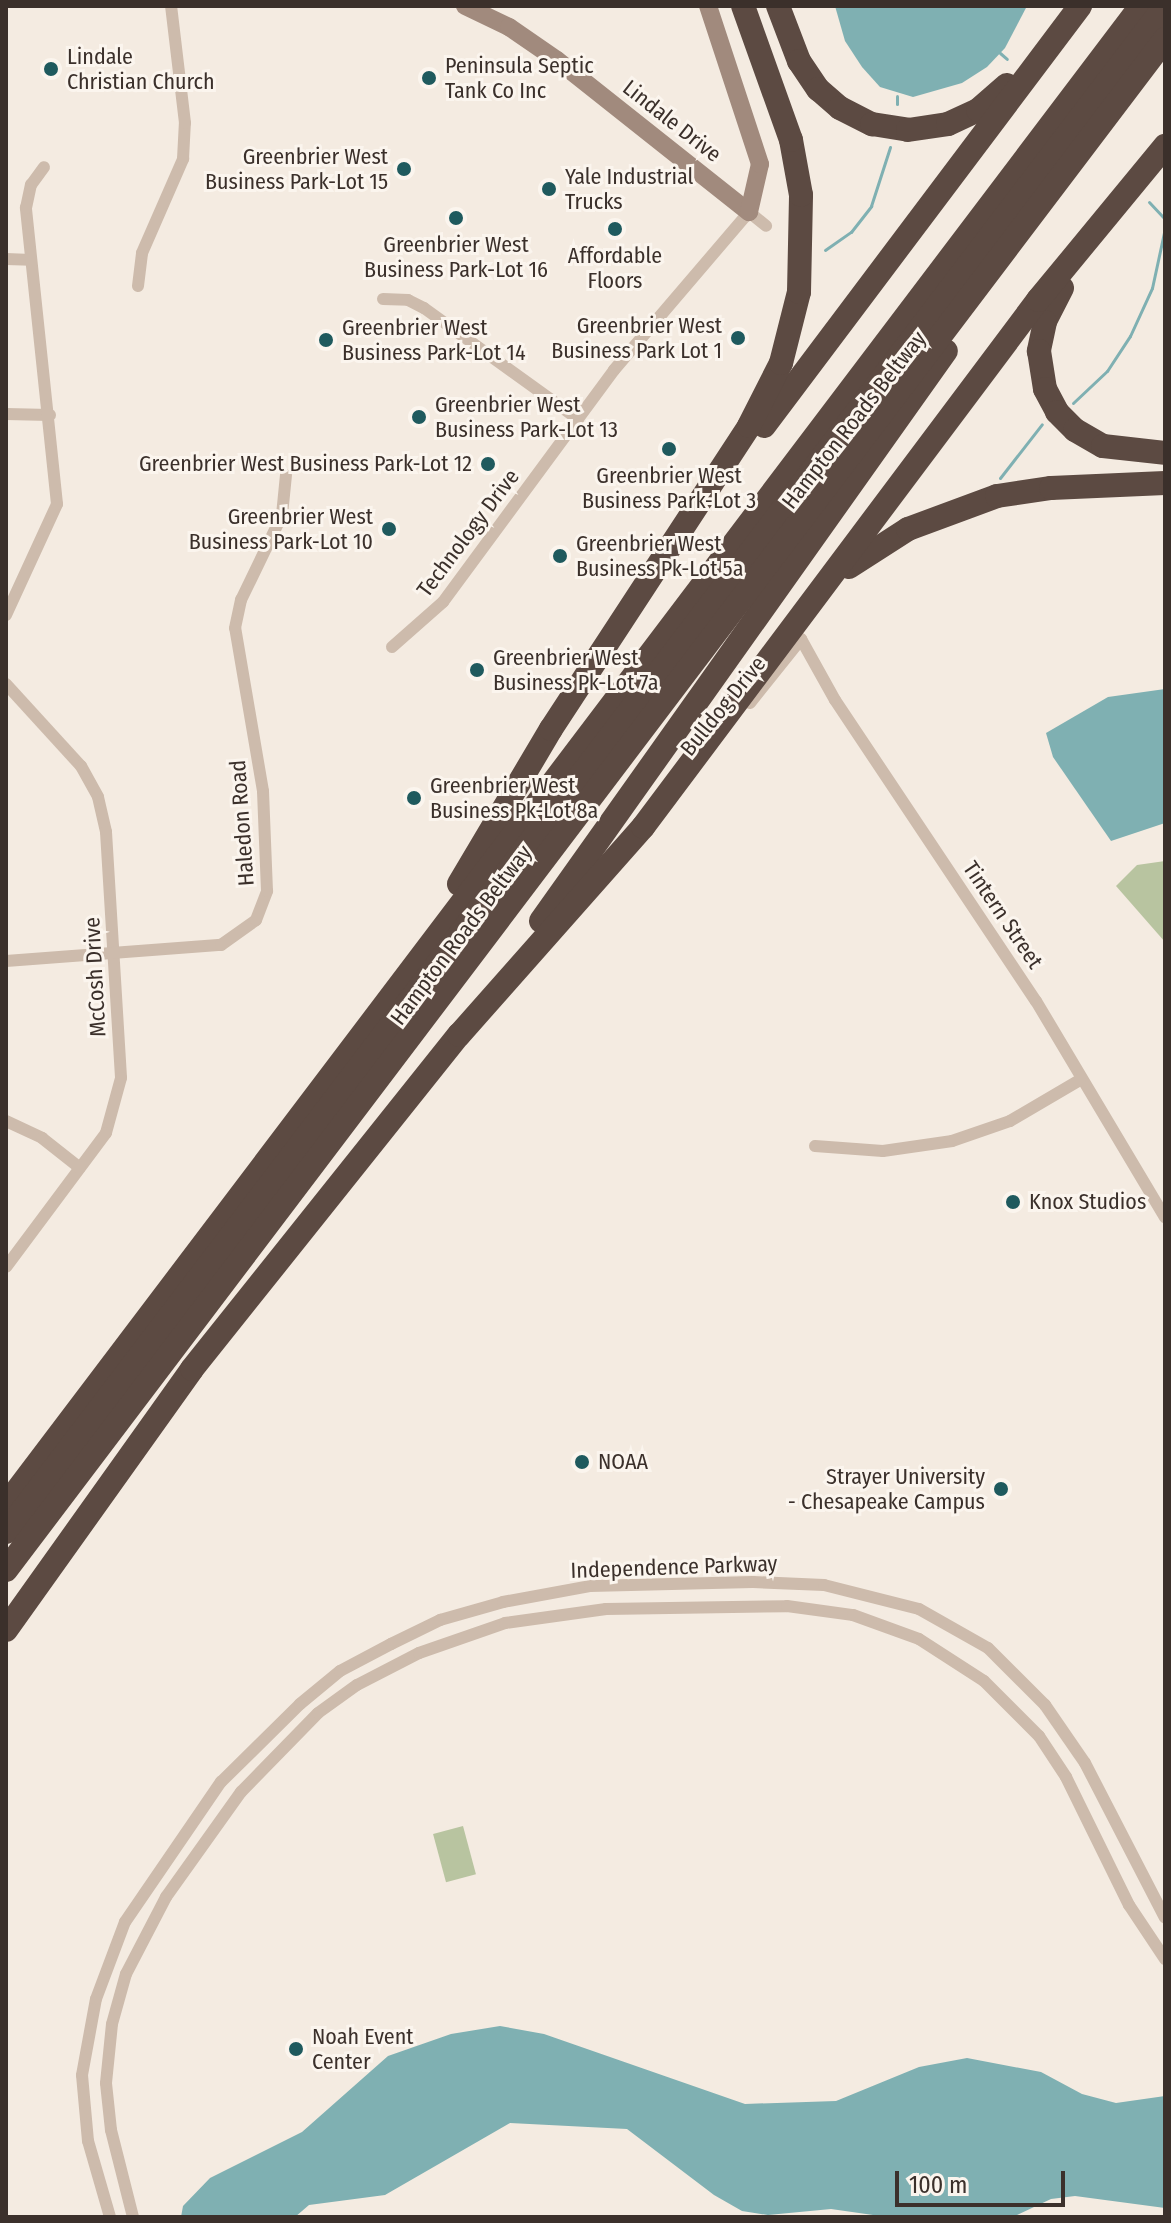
<!DOCTYPE html>
<style>
body{margin:0}
#map{position:relative;width:1171px;height:2223px;overflow:hidden;background:#f4ebe1;font-family:"Fira Sans Condensed",sans-serif}
div>[style]{position:absolute}
.green>*{inset:0;background:#b8c4a0;transform-origin:0 0}
.water>*{inset:0;background:#7fb0b2}
.stream>*{height:3px;margin:-1.5px;padding:0 1.5px;transform-origin:1.5px;border-radius:1.5px;background:#7fb0b2}
.street>*{height:12px;margin:-6px;padding:0 6px;transform-origin:6px;border-radius:6px;background:#cdbbac}
.secondary>*{height:18px;margin:-9px;padding:0 9px;transform-origin:9px;border-radius:9px;background:#a18a7d}
.highway>*{height:24px;margin:-12px;padding:0 12px;transform-origin:12px;border-radius:12px;background:#5c4a42}
.dots>*{width:22px;height:22px;translate:-50% -50%;box-sizing:border-box;border:4px solid #fbf5ee;border-radius:50%}
span{translate:-50% -50%;white-space:nowrap;text-align:center;line-height:1.15;-webkit-text-stroke:6px #fbf5ee;paint-order:stroke}
.poi-label{font-size:22px;color:#3b302b}
.left{translate:0 -50%;text-align:left}
.right{translate:-100% -50%;text-align:right}
.street-label{font-size:22px;color:#3b302b}
.frame{position:absolute;inset:0;border:8px solid #3b302b;pointer-events:none}
.scale{position:absolute;left:895px;top:2171px;width:170px;height:36px;box-sizing:border-box;border:4px solid #3b302b;border-top:0;padding-left:10px;font-size:24px;line-height:28px;white-space:nowrap;color:#3b302b;-webkit-text-stroke:6px #fbf5ee;paint-order:stroke}
</style>
<div id="map">
<div class="green">
<i style="clip-path:polygon(1165px 861px,1165px 942px,1116px 886px,1137px 865px)"></i>
<i style="left:463px;top:1826px;width:50px;height:31px;rotate:75deg"></i>
</div>
<div class="water">
<i style="clip-path:polygon(835px 6px,1027px 6px,1005px 48px,987px 67px,962px 83px,913px 97px,880px 87px,862px 67px,845px 41px)"></i>
<i style="clip-path:polygon(1165px 689px,1165px 823px,1111px 841px,1053px 757px,1046px 733px,1108px 697px)"></i>
<i style="clip-path:polygon(500px 2026px,544px 2034px,745px 2104px,836px 2101px,919px 2067px,967px 2058px,1041px 2072px,1082px 2094px,1116px 2103px,1165px 2096px,1165px 2208px,1075px 2196px,1051px 2199px,1013px 2217px,887px 2217px,831px 2209px,768px 2215px,742px 2211px,714px 2195px,627px 2129px,510px 2123px,385px 2195px,309px 2205px,295px 2217px,181px 2217px,183px 2206px,210px 2178px,302px 2132px,388px 2056px,451px 2034px)"></i>
</div>
<div class="stream">
<i style="left:1000px;top:53px;width:9px;rotate:41deg"></i>
<i style="left:897px;top:96px;width:8px;rotate:90deg"></i>
<i style="left:1149px;top:202px;width:23px;rotate:47deg"></i>
<i style="left:825px;top:250px;width:32px;rotate:-35deg"></i>
<i style="left:851px;top:232px;width:33px;rotate:-52deg"></i>
<i style="left:871px;top:206px;width:62px;rotate:-72.1deg"></i>
<i style="left:1073px;top:403px;width:47px;rotate:-43.3deg"></i>
<i style="left:1107px;top:371px;width:42px;rotate:-56.7deg"></i>
<i style="left:1130px;top:336px;width:53px;rotate:-65.4deg"></i>
<i style="left:1152px;top:288px;width:61px;rotate:-77.8deg"></i>
<i style="left:1000px;top:478px;width:68px;rotate:-52.1deg"></i>
</div>
<div class="street">
<i style="left:6px;top:259px;width:25px;rotate:2deg"></i>
<i style="left:138px;top:286px;width:33px;rotate:-83deg"></i>
<i style="left:142px;top:253px;width:103px;rotate:-66.4deg"></i>
<i style="left:183px;top:159px;width:36px;rotate:-87deg"></i>
<i style="left:185px;top:123px;width:118px;rotate:-96.8deg"></i>
<i style="left:383px;top:299px;width:25px;rotate:2deg"></i>
<i style="left:408px;top:300px;width:18px;rotate:27deg"></i>
<i style="left:424px;top:308px;width:190px;rotate:35.8deg"></i>
<i style="left:6px;top:414px;width:44px;rotate:1.3deg"></i>
<i style="left:6px;top:615px;width:122px;rotate:-65.3deg"></i>
<i style="left:57px;top:504px;width:298px;rotate:-96deg"></i>
<i style="left:26px;top:208px;width:24px;rotate:-78deg"></i>
<i style="left:31px;top:185px;width:22px;rotate:-54deg"></i>
<i style="left:392px;top:647px;width:68px;rotate:-41.4deg"></i>
<i style="left:443px;top:602px;width:288px;rotate:-53.6deg"></i>
<i style="left:614px;top:370px;width:208px;rotate:-49.5deg"></i>
<i style="left:749px;top:212px;width:22px;rotate:39deg"></i>
<i style="left:6px;top:684px;width:111px;rotate:47.6deg"></i>
<i style="left:81px;top:766px;width:35px;rotate:61deg"></i>
<i style="left:98px;top:797px;width:36px;rotate:77deg"></i>
<i style="left:106px;top:832px;width:246px;rotate:86.5deg"></i>
<i style="left:121px;top:1078px;width:57px;rotate:105.3deg"></i>
<i style="left:106px;top:1133px;width:167px;rotate:126.7deg"></i>
<i style="left:750px;top:703px;width:82px;rotate:-51.4deg"></i>
<i style="left:801px;top:639px;width:70px;rotate:60.9deg"></i>
<i style="left:835px;top:700px;width:362px;rotate:56.3deg"></i>
<i style="left:1036px;top:1001px;width:252px;rotate:59.2deg"></i>
<i style="left:6px;top:961px;width:216px;rotate:-4.3deg"></i>
<i style="left:221px;top:945px;width:43px;rotate:-35.5deg"></i>
<i style="left:256px;top:920px;width:31px;rotate:-69deg"></i>
<i style="left:267px;top:891px;width:100px;rotate:-92.3deg"></i>
<i style="left:263px;top:791px;width:165px;rotate:-99.7deg"></i>
<i style="left:235px;top:628px;width:29px;rotate:-78deg"></i>
<i style="left:241px;top:600px;width:94px;rotate:-64.2deg"></i>
<i style="left:282px;top:515px;width:40px;rotate:-84.3deg"></i>
<i style="left:6px;top:1121px;width:40px;rotate:25deg"></i>
<i style="left:42px;top:1138px;width:48px;rotate:38.3deg"></i>
<i style="left:815px;top:1146px;width:68px;rotate:4.2deg"></i>
<i style="left:883px;top:1151px;width:70px;rotate:-8.2deg"></i>
<i style="left:952px;top:1141px;width:61px;rotate:-19deg"></i>
<i style="left:1010px;top:1121px;width:81px;rotate:-30.4deg"></i>
<i style="left:110px;top:2217px;width:79px;rotate:-106.1deg"></i>
<i style="left:88px;top:2141px;width:66px;rotate:-95.2deg"></i>
<i style="left:82px;top:2075px;width:77px;rotate:-79.6deg"></i>
<i style="left:96px;top:1999px;width:82px;rotate:-69.4deg"></i>
<i style="left:125px;top:1922px;width:170px;rotate:-55.6deg"></i>
<i style="left:221px;top:1782px;width:111px;rotate:-44.6deg"></i>
<i style="left:300px;top:1704px;width:52px;rotate:-39.5deg"></i>
<i style="left:340px;top:1671px;width:58px;rotate:-27.9deg"></i>
<i style="left:391px;top:1644px;width:55px;rotate:-26.1deg"></i>
<i style="left:440px;top:1620px;width:66px;rotate:-15.9deg"></i>
<i style="left:503px;top:1602px;width:88px;rotate:-10.4deg"></i>
<i style="left:590px;top:1586px;width:163px;rotate:-1.4deg"></i>
<i style="left:753px;top:1582px;width:71px;rotate:2.4deg"></i>
<i style="left:824px;top:1585px;width:98px;rotate:14.2deg"></i>
<i style="left:919px;top:1609px;width:79px;rotate:29.5deg"></i>
<i style="left:988px;top:1648px;width:81px;rotate:45deg"></i>
<i style="left:1045px;top:1705px;width:70px;rotate:55.4deg"></i>
<i style="left:1085px;top:1763px;width:174px;rotate:62.7deg"></i>
<i style="left:133px;top:2217px;width:90px;rotate:-104.2deg"></i>
<i style="left:111px;top:2130px;width:47px;rotate:-96.1deg"></i>
<i style="left:106px;top:2083px;width:59px;rotate:-84.2deg"></i>
<i style="left:112px;top:2024px;width:52px;rotate:-74.4deg"></i>
<i style="left:126px;top:1974px;width:87px;rotate:-62.5deg"></i>
<i style="left:166px;top:1897px;width:129px;rotate:-54.5deg"></i>
<i style="left:241px;top:1792px;width:110px;rotate:-45.7deg"></i>
<i style="left:318px;top:1713px;width:48px;rotate:-35.7deg"></i>
<i style="left:357px;top:1685px;width:70px;rotate:-27.3deg"></i>
<i style="left:419px;top:1653px;width:91px;rotate:-19.2deg"></i>
<i style="left:505px;top:1623px;width:102px;rotate:-7.9deg"></i>
<i style="left:606px;top:1609px;width:181px;rotate:-0.9deg"></i>
<i style="left:787px;top:1606px;width:67px;rotate:7.8deg"></i>
<i style="left:853px;top:1615px;width:70px;rotate:20deg"></i>
<i style="left:919px;top:1639px;width:77px;rotate:32.9deg"></i>
<i style="left:984px;top:1681px;width:78px;rotate:45deg"></i>
<i style="left:1039px;top:1736px;width:49px;rotate:56.6deg"></i>
<i style="left:1066px;top:1777px;width:143px;rotate:63.8deg"></i>
<i style="left:1129px;top:1905px;width:65px;rotate:56.3deg"></i>
</div>
<div class="secondary">
<i style="left:465px;top:6px;width:49px;rotate:25.5deg"></i>
<i style="left:509px;top:27px;width:58px;rotate:34.5deg"></i>
<i style="left:557px;top:60px;width:245px;rotate:38.4deg"></i>
<i style="left:749px;top:212px;width:49px;rotate:-77.1deg"></i>
<i style="left:760px;top:164px;width:166px;rotate:-108.2deg"></i>
</div>
<div class="highway">
<i style="left:778px;top:6px;width:59px;rotate:69.1deg"></i>
<i style="left:799px;top:61px;width:34px;rotate:56deg"></i>
<i style="left:818px;top:89px;width:29px;rotate:41deg"></i>
<i style="left:840px;top:108px;width:36px;rotate:27deg"></i>
<i style="left:872px;top:124px;width:36px;rotate:9deg"></i>
<i style="left:908px;top:130px;width:40px;rotate:-8.5deg"></i>
<i style="left:948px;top:124px;width:33px;rotate:-25deg"></i>
<i style="left:978px;top:110px;width:38px;rotate:-41deg"></i>
<i style="left:1062px;top:288px;width:38px;rotate:117deg"></i>
<i style="left:1045px;top:322px;width:30px;rotate:102deg"></i>
<i style="left:1039px;top:351px;width:38px;rotate:81deg"></i>
<i style="left:1045px;top:389px;width:26px;rotate:62deg"></i>
<i style="left:1057px;top:412px;width:25px;rotate:45deg"></i>
<i style="left:1075px;top:430px;width:32px;rotate:30deg"></i>
<i style="left:1103px;top:446px;width:62px;rotate:6.4deg"></i>
<i style="left:764px;top:426px;width:526px;rotate:-53.04deg"></i>
<i style="left:849px;top:567px;width:70px;rotate:-32.8deg"></i>
<i style="left:908px;top:529px;width:95px;rotate:-20.3deg"></i>
<i style="left:997px;top:496px;width:55px;rotate:-8.4deg"></i>
<i style="left:1051px;top:488px;width:114px;rotate:-2.5deg"></i>
<i style="left:459px;top:884px;width:180px;rotate:-59.3deg"></i>
<i style="left:551px;top:729px;width:362px;rotate:-56.8deg"></i>
<i style="left:749px;top:426px;width:71px;rotate:-63.1deg"></i>
<i style="left:781px;top:363px;width:73px;rotate:-75.8deg"></i>
<i style="left:799px;top:292px;width:97px;rotate:-88.8deg"></i>
<i style="left:801px;top:195px;width:56px;rotate:-100.3deg"></i>
<i style="left:791px;top:140px;width:142px;rotate:-109.7deg"></i>
<i style="left:541px;top:921px;width:699px;rotate:-54.61deg"></i>
<i style="left:6px;top:1505px;width:1880px;rotate:-52.87deg"></i>
<i style="left:6px;top:1532px;width:1916px;rotate:-52.78deg"></i>
<i style="left:6px;top:1570px;width:1920px;rotate:-52.87deg"></i>
<i style="left:6px;top:1630px;width:320px;rotate:-54.5deg"></i>
<i style="left:192px;top:1369px;width:428px;rotate:-51.4deg"></i>
<i style="left:459px;top:1035px;width:278px;rotate:-48.5deg"></i>
<i style="left:643px;top:827px;width:659px;rotate:-53.15deg"></i>
<i style="left:1038px;top:300px;width:200px;rotate:-50.5deg"></i>
</div>
<div class="dots">
<i style="left:51px;top:69px;background:#1f5a5e"></i>
<i style="left:429px;top:78px;background:#1f5a5e"></i>
<i style="left:404px;top:169px;background:#1f5a5e"></i>
<i style="left:549px;top:189px;background:#1f5a5e"></i>
<i style="left:456px;top:218px;background:#1f5a5e"></i>
<i style="left:615px;top:229px;background:#1f5a5e"></i>
<i style="left:738px;top:338px;background:#1f5a5e"></i>
<i style="left:326px;top:340px;background:#1f5a5e"></i>
<i style="left:419px;top:417px;background:#1f5a5e"></i>
<i style="left:669px;top:449px;background:#1f5a5e"></i>
<i style="left:488px;top:464px;background:#1f5a5e"></i>
<i style="left:389px;top:529px;background:#1f5a5e"></i>
<i style="left:560px;top:556px;background:#1f5a5e"></i>
<i style="left:477px;top:670px;background:#1f5a5e"></i>
<i style="left:414px;top:798px;background:#1f5a5e"></i>
<i style="left:1013px;top:1202px;background:#1f5a5e"></i>
<i style="left:582px;top:1462px;background:#1f5a5e"></i>
<i style="left:1001px;top:1489px;background:#1f5a5e"></i>
<i style="left:296px;top:2049px;background:#1f5a5e"></i>
</div>
<div class="poi-label">
<span class="left" style="left:67px;top:69px">Lindale<br>Christian Church</span>
<span class="left" style="left:445px;top:78px">Peninsula Septic<br>Tank Co Inc</span>
<span class="right" style="left:388px;top:169px">Greenbrier West<br>Business Park-Lot 15</span>
<span class="left" style="left:565px;top:189px">Yale Industrial<br>Trucks</span>
<span style="left:456px;top:257px">Greenbrier West<br>Business Park-Lot 16</span>
<span style="left:615px;top:268px">Affordable<br>Floors</span>
<span class="right" style="left:722px;top:338px">Greenbrier West<br>Business Park Lot 1</span>
<span class="left" style="left:342px;top:340px">Greenbrier West<br>Business Park-Lot 14</span>
<span class="left" style="left:435px;top:417px">Greenbrier West<br>Business Park-Lot 13</span>
<span class="right" style="left:472px;top:464px">Greenbrier West Business Park-Lot 12</span>
<span style="left:669px;top:488px">Greenbrier West<br>Business Park-Lot 3</span>
<span class="right" style="left:373px;top:529px">Greenbrier West<br>Business Park-Lot 10</span>
<span class="left" style="left:576px;top:556px">Greenbrier West<br>Business Pk-Lot 5a</span>
<span class="left" style="left:493px;top:670px">Greenbrier West<br>Business Pk-Lot 7a</span>
<span class="left" style="left:430px;top:798px">Greenbrier West<br>Business Pk-Lot 8a</span>
<span class="left" style="left:1029px;top:1202px">Knox Studios</span>
<span class="left" style="left:598px;top:1462px">NOAA</span>
<span class="right" style="left:985px;top:1489px">Strayer University<br>- Chesapeake Campus</span>
<span class="left" style="left:312px;top:2049px">Noah Event<br>Center</span>
</div>
<div class="street-label">
<span style="left:672px;top:121px;rotate:38deg">Lindale Drive</span>
<span style="left:854px;top:420px;rotate:-52deg">Hampton Roads Beltway</span>
<span style="left:468px;top:533px;rotate:-53deg">Technology Drive</span>
<span style="left:723px;top:706px;rotate:-51deg">Bulldog Drive</span>
<span style="left:242px;top:823px;rotate:-94deg">Haledon Road</span>
<span style="left:1003px;top:915px;rotate:56deg">Tintern Street</span>
<span style="left:461px;top:935px;rotate:-53deg">Hampton Roads Beltway</span>
<span style="left:95px;top:977px;rotate:-93deg">McCosh Drive</span>
<span style="left:674px;top:1567px;rotate:-2deg">Independence Parkway</span>
</div>
<div class="frame"></div>
<div class="scale">100 m</div>
</div>
